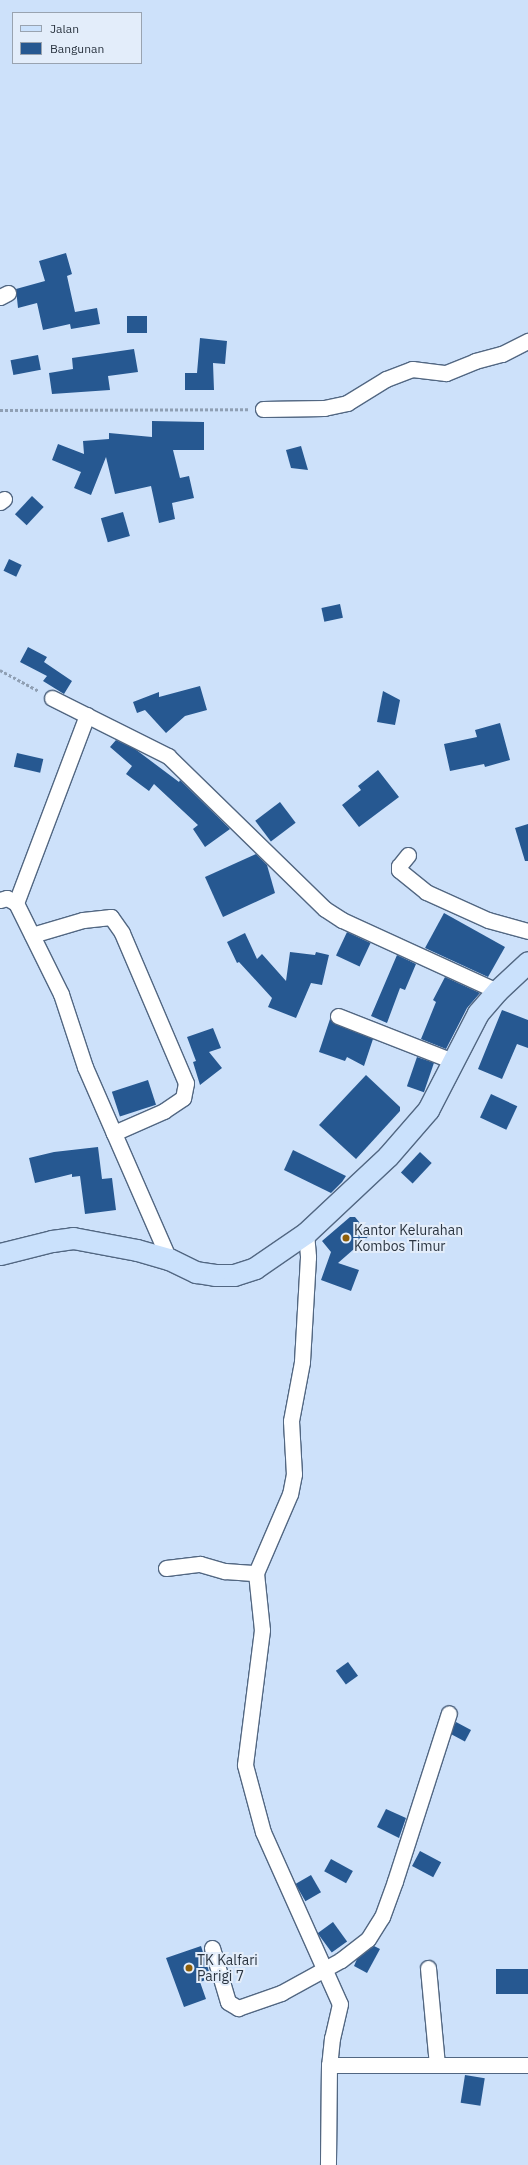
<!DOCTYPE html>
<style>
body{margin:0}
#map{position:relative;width:528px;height:2165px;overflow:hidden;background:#cde1fa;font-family:"IBM Plex Sans",sans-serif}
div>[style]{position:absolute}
.building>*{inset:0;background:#265891;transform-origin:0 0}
.path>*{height:2.5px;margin-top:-1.25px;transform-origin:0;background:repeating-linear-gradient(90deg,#8f9fb3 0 3px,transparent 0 5px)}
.roads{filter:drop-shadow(1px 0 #526782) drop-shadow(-1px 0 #526782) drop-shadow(0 1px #526782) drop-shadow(0 -1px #526782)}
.street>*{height:15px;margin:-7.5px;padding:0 7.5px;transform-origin:7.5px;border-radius:7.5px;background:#fff}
.secondary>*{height:21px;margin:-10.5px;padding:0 10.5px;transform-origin:10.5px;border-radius:10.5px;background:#cae1fc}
.dots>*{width:11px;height:11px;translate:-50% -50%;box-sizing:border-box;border:2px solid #e3edfa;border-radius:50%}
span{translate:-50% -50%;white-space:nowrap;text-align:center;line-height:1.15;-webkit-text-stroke:4px #e3edfa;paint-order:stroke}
.poi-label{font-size:14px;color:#2b3541}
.left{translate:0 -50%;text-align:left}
.legend{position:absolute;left:12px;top:12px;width:130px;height:52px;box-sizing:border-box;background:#e3edfa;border:1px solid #99a3b0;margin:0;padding:5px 7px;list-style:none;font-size:12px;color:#2b3541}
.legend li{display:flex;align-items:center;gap:8px;height:20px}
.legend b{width:20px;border:1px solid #99a3b0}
</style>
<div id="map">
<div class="building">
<i style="clip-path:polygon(66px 253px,72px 274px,67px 276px,75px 312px,97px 308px,100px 324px,71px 329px,70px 324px,43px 330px,37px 303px,18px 308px,16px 289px,45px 281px,39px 261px)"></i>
<i style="left:127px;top:316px;width:20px;height:17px"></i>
<i style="clip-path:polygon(200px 338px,227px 341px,225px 364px,213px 363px,214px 390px,185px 390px,185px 373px,197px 373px)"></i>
<i style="clip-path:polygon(134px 349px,138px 372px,108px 376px,110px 390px,52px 394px,49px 373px,73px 369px,72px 358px)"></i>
<i style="left:38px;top:355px;width:15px;height:28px;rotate:79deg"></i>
<i style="clip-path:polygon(152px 421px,204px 422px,204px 450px,173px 450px,180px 478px,189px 476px,194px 498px,172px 503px,175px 519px,159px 523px,151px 486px,115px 494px,106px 457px,91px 495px,74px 488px,81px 472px,52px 460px,58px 444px,84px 454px,83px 441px,109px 439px,109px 433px,152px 437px)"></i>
<i style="clip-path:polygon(301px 446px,308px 470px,291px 468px,286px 450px)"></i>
<i style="left:32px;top:496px;width:16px;height:25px;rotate:43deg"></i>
<i style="left:123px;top:512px;width:25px;height:23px;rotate:74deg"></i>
<i style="left:9px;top:559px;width:14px;height:13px;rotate:25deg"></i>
<i style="left:340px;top:604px;width:14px;height:19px;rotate:78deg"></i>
<i style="clip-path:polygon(28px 647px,47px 657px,44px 662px,72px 681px,64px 694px,43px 681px,47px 676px,20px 662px)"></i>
<i style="clip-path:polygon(200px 686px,207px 710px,185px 716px,166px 733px,145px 710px,137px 713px,133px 702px,159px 692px,159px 697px)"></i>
<i style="clip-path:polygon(383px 691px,400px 700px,395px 725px,377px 722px)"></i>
<i style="clip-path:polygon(500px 723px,510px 760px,485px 767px,484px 764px,450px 771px,444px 744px,477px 737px,475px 730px)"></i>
<i style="clip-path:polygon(116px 740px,135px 749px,179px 782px,180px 780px,230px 829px,205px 847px,193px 829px,198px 825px,154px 784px,149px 791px,126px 774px,132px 766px,110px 747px)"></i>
<i style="left:17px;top:753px;width:27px;height:14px;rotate:13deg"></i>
<i style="clip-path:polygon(378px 770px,399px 797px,359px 827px,342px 805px,361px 790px,358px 786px)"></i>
<i style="left:280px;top:802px;width:26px;height:31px;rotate:53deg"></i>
<i style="clip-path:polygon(528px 824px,528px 861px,525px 861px,515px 828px)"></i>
<i style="clip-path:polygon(256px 854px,267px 865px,275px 893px,223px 917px,205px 877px)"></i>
<i style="clip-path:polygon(444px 913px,505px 947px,488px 977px,425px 948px)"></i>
<i style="left:347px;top:932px;width:26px;height:26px;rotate:25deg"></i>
<i style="clip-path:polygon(245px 933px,257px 959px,262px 954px,286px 981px,290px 952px,315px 955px,316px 952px,329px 955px,322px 985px,311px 983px,296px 1018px,268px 1007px,272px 998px,239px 962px,237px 963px,227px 942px)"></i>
<i style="clip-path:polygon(397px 955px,416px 964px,405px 990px,400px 988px,387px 1023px,371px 1016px)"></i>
<i style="clip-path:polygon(445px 977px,480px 993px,467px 1008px,446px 1049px,421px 1039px,436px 1002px,433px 1000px)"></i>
<i style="clip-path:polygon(502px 1010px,528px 1020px,528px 1048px,517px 1044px,502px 1079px,478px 1069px)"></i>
<i style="clip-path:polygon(330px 1019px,335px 1024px,373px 1039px,364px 1066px,347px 1057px,345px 1061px,319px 1052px)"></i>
<i style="clip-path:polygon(213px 1028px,221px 1048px,209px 1052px,222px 1068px,200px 1085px,193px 1062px,196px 1061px,187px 1037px)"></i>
<i style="left:417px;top:1057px;width:18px;height:31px;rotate:19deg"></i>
<i style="clip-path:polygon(366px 1075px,400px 1107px,400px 1111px,356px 1159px,319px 1125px)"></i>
<i style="left:148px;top:1080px;width:26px;height:38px;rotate:72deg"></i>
<i style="left:491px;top:1094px;width:29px;height:26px;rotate:25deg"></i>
<i style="clip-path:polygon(98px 1147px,102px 1179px,112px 1178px,116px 1210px,85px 1214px,80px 1176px,72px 1177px,72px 1174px,35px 1183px,29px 1158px,54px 1152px)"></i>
<i style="clip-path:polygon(293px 1150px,346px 1176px,342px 1182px,331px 1193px,284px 1170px)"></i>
<i style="left:420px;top:1152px;width:16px;height:28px;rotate:43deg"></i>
<i style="clip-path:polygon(350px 1217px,355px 1217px,370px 1235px,338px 1263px,359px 1270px,351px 1291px,321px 1280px,331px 1252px,322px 1241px)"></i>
<i style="left:348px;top:1662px;width:17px;height:15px;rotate:54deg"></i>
<i style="left:456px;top:1722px;width:17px;height:13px;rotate:28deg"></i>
<i style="clip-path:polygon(386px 1809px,406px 1818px,399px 1838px,377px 1827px)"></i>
<i style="left:420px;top:1851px;width:24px;height:17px;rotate:28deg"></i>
<i style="left:331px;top:1859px;width:25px;height:14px;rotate:29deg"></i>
<i style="left:311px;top:1875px;width:20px;height:18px;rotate:60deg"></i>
<i style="left:333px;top:1922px;width:24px;height:19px;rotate:54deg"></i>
<i style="clip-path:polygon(201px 1946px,211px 1978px,200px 1982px,206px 1999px,184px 2007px,166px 1958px)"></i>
<i style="clip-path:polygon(374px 1946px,380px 1949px,367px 1973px,354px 1966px,357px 1959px)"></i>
<i style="left:528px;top:1969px;width:25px;height:32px;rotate:90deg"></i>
<i style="left:465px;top:2075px;width:20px;height:28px;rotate:9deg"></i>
</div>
<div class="path">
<i style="left:0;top:410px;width:249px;rotate:-0.2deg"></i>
<i style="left:0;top:670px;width:44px;rotate:28.3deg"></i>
</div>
<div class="roads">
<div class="street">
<i style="left:0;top:297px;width:9px;rotate:-27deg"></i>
<i style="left:263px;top:409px;width:61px;rotate:-0.9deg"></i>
<i style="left:324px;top:408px;width:24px;rotate:-12deg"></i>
<i style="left:347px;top:403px;width:46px;rotate:-31.6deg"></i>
<i style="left:386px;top:379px;width:28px;rotate:-21deg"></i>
<i style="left:412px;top:369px;width:34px;rotate:7deg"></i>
<i style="left:446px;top:373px;width:31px;rotate:-22deg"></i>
<i style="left:475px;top:361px;width:28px;rotate:-15deg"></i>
<i style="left:502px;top:354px;width:29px;rotate:-27deg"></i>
<i style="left:0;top:502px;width:5px;rotate:-37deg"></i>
<i style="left:52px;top:698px;width:130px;rotate:26.6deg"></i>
<i style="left:168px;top:756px;width:219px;rotate:44.3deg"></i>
<i style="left:325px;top:909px;width:20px;rotate:33deg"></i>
<i style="left:342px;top:920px;width:170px;rotate:24.6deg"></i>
<i style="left:408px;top:855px;width:14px;rotate:129deg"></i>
<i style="left:399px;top:866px;width:4px;rotate:90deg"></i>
<i style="left:399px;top:870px;width:35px;rotate:39deg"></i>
<i style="left:426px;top:892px;width:68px;rotate:24.3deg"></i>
<i style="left:488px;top:920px;width:41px;rotate:15.4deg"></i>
<i style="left:0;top:900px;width:7px;rotate:-16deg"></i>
<i style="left:7px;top:898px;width:10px;rotate:29deg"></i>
<i style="left:16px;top:903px;width:102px;rotate:63.7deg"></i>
<i style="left:61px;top:994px;width:77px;rotate:71.8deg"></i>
<i style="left:85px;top:1067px;width:210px;rotate:66.4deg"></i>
<i style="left:16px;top:903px;width:201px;rotate:-69.3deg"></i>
<i style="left:32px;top:935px;width:53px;rotate:-16.4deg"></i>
<i style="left:83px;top:920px;width:28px;rotate:-6deg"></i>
<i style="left:111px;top:917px;width:19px;rotate:55deg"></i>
<i style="left:122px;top:933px;width:163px;rotate:66.9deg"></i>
<i style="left:186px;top:1083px;width:15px;rotate:101deg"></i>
<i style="left:183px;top:1098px;width:23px;rotate:146deg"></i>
<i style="left:164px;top:1111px;width:55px;rotate:156.3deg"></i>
<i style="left:338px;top:1016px;width:123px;rotate:21.4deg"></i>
<i style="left:306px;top:1233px;width:24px;rotate:85deg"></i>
<i style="left:308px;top:1257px;width:105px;rotate:93.3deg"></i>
<i style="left:302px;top:1362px;width:60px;rotate:100.6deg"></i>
<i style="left:291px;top:1421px;width:53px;rotate:86.8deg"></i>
<i style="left:294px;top:1474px;width:20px;rotate:101deg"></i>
<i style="left:290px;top:1494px;width:86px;rotate:113.3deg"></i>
<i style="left:256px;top:1573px;width:57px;rotate:84deg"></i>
<i style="left:262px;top:1630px;width:136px;rotate:97.2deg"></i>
<i style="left:245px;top:1765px;width:69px;rotate:75deg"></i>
<i style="left:263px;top:1832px;width:188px;rotate:65.9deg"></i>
<i style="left:340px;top:2004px;width:35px;rotate:103deg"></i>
<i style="left:332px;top:2038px;width:27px;rotate:96deg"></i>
<i style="left:329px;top:2065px;width:100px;rotate:90.6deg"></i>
<i style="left:166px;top:1568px;width:34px;rotate:-7deg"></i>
<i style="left:200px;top:1564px;width:26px;rotate:16deg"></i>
<i style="left:225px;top:1571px;width:31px;rotate:4deg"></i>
<i style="left:212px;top:1948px;width:56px;rotate:73.5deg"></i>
<i style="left:228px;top:2002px;width:12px;rotate:31deg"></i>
<i style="left:238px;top:2008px;width:46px;rotate:-19.2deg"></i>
<i style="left:281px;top:1993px;width:68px;rotate:-28.8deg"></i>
<i style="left:341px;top:1960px;width:34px;rotate:-38deg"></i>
<i style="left:368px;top:1939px;width:26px;rotate:-58deg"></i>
<i style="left:382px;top:1917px;width:38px;rotate:-70deg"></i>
<i style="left:395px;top:1881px;width:176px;rotate:-72.2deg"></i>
<i style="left:428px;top:1968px;width:97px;rotate:84.7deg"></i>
<i style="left:329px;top:2065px;width:199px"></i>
</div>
<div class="secondary">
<i style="left:0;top:1254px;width:54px;rotate:-14deg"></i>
<i style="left:52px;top:1241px;width:21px;rotate:-8deg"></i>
<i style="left:73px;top:1238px;width:65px;rotate:10.6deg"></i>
<i style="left:137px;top:1250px;width:33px;rotate:16deg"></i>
<i style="left:169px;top:1259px;width:30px;rotate:26deg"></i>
<i style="left:196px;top:1272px;width:19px;rotate:9deg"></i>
<i style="left:215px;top:1275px;width:19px"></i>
<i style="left:234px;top:1275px;width:22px;rotate:-18deg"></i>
<i style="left:255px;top:1268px;width:62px;rotate:-34.5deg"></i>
<i style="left:306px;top:1233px;width:112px;rotate:-43.2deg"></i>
<i style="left:388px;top:1156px;width:61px;rotate:-49deg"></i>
<i style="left:428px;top:1110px;width:109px;rotate:-62.7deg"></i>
<i style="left:478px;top:1013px;width:29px;rotate:-49deg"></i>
<i style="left:497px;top:991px;width:42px;rotate:-43.1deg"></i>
</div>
</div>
<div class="dots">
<i style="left:346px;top:1238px;background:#8e5e08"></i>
<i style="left:189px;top:1968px;background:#8e5e08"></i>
</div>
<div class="poi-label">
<span class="left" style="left:354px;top:1238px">Kantor Kelurahan<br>Kombos Timur</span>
<span class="left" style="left:197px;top:1968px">TK Kalfari<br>Parigi 7</span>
</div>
<ul class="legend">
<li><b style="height:5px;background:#cae1fc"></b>Jalan</li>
<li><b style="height:11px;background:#265891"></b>Bangunan</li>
</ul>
</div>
